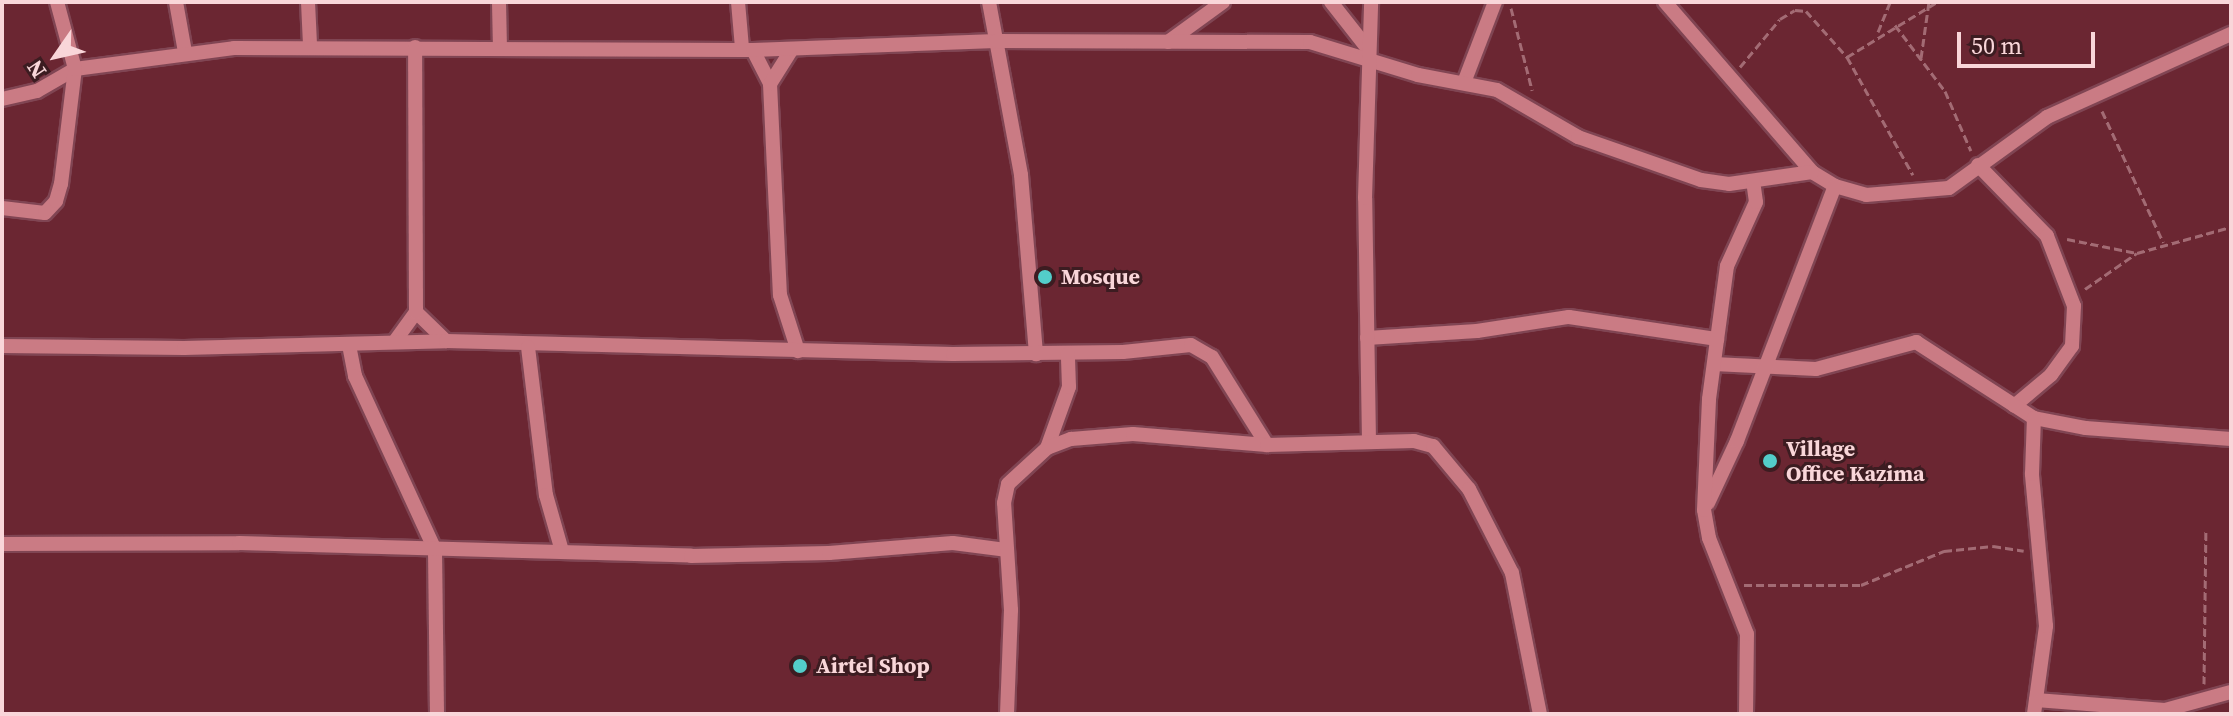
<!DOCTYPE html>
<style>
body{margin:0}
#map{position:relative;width:2233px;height:716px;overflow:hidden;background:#6b2632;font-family:"Source Serif 4",serif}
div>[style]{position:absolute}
.path>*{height:3px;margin-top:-1.5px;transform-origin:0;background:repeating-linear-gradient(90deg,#a36b74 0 8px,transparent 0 12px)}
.roads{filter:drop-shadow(2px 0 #804553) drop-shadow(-2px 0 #804553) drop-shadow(0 2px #804553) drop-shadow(0 -2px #804553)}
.minor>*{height:14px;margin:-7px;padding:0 7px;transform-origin:7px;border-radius:7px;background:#ca7b84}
.dots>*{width:22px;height:22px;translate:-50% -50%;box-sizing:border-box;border:4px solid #3c1c21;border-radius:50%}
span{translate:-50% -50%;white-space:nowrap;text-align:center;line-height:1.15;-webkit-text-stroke:6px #3c1c21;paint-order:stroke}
.poi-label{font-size:22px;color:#f9d6d9;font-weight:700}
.left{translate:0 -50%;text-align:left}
.frame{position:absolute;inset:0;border:4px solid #f9d6d9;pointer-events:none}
.north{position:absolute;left:16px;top:16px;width:80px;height:80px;-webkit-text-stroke:6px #3c1c21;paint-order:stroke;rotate:236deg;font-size:22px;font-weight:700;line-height:32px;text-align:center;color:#f9d6d9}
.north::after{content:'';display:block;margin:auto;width:28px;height:36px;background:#f9d6d9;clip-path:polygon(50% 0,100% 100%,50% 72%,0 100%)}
.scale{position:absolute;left:1957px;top:32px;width:138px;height:36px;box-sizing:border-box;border:4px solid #f9d6d9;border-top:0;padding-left:10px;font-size:24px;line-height:28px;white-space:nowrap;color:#f9d6d9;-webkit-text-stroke:6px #3c1c21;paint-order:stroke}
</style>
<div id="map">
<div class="path">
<i style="left:1511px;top:8px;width:85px;rotate:75.6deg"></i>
<i style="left:1895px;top:25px;width:83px;rotate:52.9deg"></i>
<i style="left:1945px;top:91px;width:65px;rotate:66.6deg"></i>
<i style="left:1878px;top:32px;width:32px;rotate:-68deg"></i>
<i style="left:1847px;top:57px;width:105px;rotate:-31.4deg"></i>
<i style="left:1921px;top:58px;width:57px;rotate:-81.9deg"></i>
<i style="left:1740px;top:67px;width:62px;rotate:-50.2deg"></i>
<i style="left:1780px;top:19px;width:17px;rotate:-31deg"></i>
<i style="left:1795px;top:10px;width:11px;rotate:5deg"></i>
<i style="left:1806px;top:11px;width:62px;rotate:48.3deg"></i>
<i style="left:1847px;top:57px;width:135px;rotate:60.8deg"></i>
<i style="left:2102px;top:111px;width:145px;rotate:65deg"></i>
<i style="left:2067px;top:239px;width:71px;rotate:11.3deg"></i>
<i style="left:2085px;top:289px;width:63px;rotate:-34.7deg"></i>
<i style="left:2137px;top:253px;width:98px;rotate:-15.5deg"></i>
<i style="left:1744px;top:585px;width:117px"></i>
<i style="left:1861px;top:585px;width:90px;rotate:-22.3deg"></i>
<i style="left:1944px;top:551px;width:49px;rotate:-5.8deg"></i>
<i style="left:1993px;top:546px;width:31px;rotate:9deg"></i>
<i style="left:2204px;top:684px;width:153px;rotate:-89.3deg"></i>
</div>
<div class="roads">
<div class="minor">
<i style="left:176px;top:2px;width:51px;rotate:79.8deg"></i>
<i style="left:308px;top:2px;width:43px;rotate:87.3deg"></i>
<i style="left:499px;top:2px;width:46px;rotate:88.8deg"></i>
<i style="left:738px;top:2px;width:46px;rotate:85deg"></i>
<i style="left:989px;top:2px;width:176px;rotate:79.5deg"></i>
<i style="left:1021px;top:175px;width:180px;rotate:85.2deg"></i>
<i style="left:1331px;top:2px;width:60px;rotate:51.8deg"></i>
<i style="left:1665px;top:2px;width:225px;rotate:49.1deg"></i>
<i style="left:1812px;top:172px;width:27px;rotate:31deg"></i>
<i style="left:1835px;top:186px;width:32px;rotate:16deg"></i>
<i style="left:1866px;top:195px;width:83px;rotate:-4.8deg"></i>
<i style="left:1949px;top:188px;width:121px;rotate:-35.9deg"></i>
<i style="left:2047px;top:117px;width:202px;rotate:-24.3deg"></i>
<i style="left:1168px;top:42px;width:68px;rotate:-36deg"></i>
<i style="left:753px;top:50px;width:38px;rotate:63deg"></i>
<i style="left:770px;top:84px;width:211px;rotate:87.3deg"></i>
<i style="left:780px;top:295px;width:59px;rotate:72.2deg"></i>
<i style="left:1465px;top:80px;width:84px;rotate:-69deg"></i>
<i style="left:770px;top:84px;width:41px;rotate:-57.8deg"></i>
<i style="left:2px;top:99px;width:36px;rotate:-13deg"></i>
<i style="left:37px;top:91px;width:44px;rotate:-30.1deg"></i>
<i style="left:75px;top:69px;width:160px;rotate:-7.5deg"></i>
<i style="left:234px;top:48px;width:519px;rotate:0.22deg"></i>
<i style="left:753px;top:50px;width:243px;rotate:-2.1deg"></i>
<i style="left:996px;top:41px;width:314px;rotate:0.2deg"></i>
<i style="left:1310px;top:42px;width:113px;rotate:17deg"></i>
<i style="left:1418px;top:75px;width:80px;rotate:10.8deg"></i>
<i style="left:1497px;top:90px;width:94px;rotate:30.1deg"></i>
<i style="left:1578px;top:137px;width:130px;rotate:19.3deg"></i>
<i style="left:1701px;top:180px;width:28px;rotate:8deg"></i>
<i style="left:1729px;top:184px;width:84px;rotate:-8.2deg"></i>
<i style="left:1978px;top:165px;width:99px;rotate:45.8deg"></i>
<i style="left:2047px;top:236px;width:75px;rotate:68.9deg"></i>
<i style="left:2074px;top:306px;width:40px;rotate:92.9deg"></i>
<i style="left:2072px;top:346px;width:36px;rotate:126deg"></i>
<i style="left:2051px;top:375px;width:48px;rotate:140deg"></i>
<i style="left:2px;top:208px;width:43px;rotate:6.6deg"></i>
<i style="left:45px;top:213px;width:16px;rotate:-47deg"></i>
<i style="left:56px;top:201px;width:18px;rotate:-74deg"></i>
<i style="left:61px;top:184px;width:116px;rotate:-83.1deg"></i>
<i style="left:75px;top:69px;width:69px;rotate:-105deg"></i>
<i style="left:416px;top:312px;width:42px;rotate:44deg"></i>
<i style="left:1367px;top:338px;width:110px;rotate:-3.6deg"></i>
<i style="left:1477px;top:331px;width:93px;rotate:-8.7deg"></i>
<i style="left:1569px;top:317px;width:150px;rotate:8.5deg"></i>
<i style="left:395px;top:341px;width:36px;rotate:-54deg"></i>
<i style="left:416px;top:312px;width:265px;rotate:-90.2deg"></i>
<i style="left:349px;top:345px;width:32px;rotate:79deg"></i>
<i style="left:355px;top:376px;width:192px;rotate:65.3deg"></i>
<i style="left:435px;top:550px;width:164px;rotate:89.3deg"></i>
<i style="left:2px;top:346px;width:182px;rotate:0.6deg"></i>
<i style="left:184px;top:348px;width:262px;rotate:-1.5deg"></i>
<i style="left:446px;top:341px;width:507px;rotate:1.47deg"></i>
<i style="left:953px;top:354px;width:170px;rotate:-0.7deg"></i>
<i style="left:1123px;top:352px;width:68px;rotate:-5.9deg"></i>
<i style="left:1191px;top:345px;width:24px;rotate:30deg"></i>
<i style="left:1212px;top:357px;width:104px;rotate:58deg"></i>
<i style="left:528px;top:347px;width:149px;rotate:83.1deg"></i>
<i style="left:546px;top:495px;width:58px;rotate:74.1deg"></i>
<i style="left:1714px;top:364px;width:102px;rotate:2.8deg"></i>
<i style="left:1816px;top:369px;width:104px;rotate:-15.1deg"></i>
<i style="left:1916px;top:342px;width:140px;rotate:32.8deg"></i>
<i style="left:2034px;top:418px;width:53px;rotate:10.9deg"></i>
<i style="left:2086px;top:428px;width:145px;rotate:4.3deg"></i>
<i style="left:1369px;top:442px;width:244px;rotate:-90.9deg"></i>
<i style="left:1365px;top:198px;width:196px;rotate:-88.2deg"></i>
<i style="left:1047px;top:448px;width:65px;rotate:-70.2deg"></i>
<i style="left:1069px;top:387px;width:33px;rotate:-92deg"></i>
<i style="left:1708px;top:503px;width:68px;rotate:-64.9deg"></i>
<i style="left:1737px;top:441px;width:273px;rotate:-69deg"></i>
<i style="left:2px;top:544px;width:237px;rotate:-0.2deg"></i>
<i style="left:239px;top:543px;width:452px;rotate:1.6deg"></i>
<i style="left:691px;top:556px;width:138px;rotate:-1.2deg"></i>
<i style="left:829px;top:553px;width:124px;rotate:-4.6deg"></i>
<i style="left:953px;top:543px;width:53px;rotate:7.5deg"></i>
<i style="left:2036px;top:700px;width:129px;rotate:4.4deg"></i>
<i style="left:2165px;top:710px;width:68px;rotate:-15.3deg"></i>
<i style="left:1007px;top:714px;width:104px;rotate:-87.8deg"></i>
<i style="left:1011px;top:610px;width:107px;rotate:-93.7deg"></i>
<i style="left:1004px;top:503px;width:19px;rotate:-78deg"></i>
<i style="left:1008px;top:484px;width:53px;rotate:-42.7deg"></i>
<i style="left:1047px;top:448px;width:26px;rotate:-21deg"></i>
<i style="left:1071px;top:439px;width:62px;rotate:-4.6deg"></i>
<i style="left:1133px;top:434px;width:134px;rotate:4.7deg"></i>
<i style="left:1267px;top:445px;width:147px;rotate:-1.6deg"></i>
<i style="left:1414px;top:441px;width:20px;rotate:15deg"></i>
<i style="left:1433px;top:446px;width:56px;rotate:50.1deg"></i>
<i style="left:1469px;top:489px;width:94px;rotate:62.9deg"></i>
<i style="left:1512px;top:573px;width:144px;rotate:78.8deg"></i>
<i style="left:1746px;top:714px;width:80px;rotate:-89.3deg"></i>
<i style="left:1747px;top:634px;width:103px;rotate:-111.6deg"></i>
<i style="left:1709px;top:538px;width:28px;rotate:-100deg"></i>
<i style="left:1704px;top:510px;width:111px;rotate:-87.4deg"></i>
<i style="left:1709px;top:399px;width:134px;rotate:-82.3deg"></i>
<i style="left:1727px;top:266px;width:70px;rotate:-65.6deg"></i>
<i style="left:1756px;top:202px;width:21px;rotate:-98deg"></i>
<i style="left:2034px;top:714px;width:89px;rotate:-82.2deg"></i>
<i style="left:2046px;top:626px;width:153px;rotate:-95.3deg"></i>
<i style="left:2032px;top:474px;width:56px;rotate:-88deg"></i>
</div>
</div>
<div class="dots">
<i style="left:1045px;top:277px;background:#53cdca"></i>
<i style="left:1770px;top:461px;background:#53cdca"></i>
<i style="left:800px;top:666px;background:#53cdca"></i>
</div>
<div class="poi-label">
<span class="left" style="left:1061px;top:277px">Mosque</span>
<span class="left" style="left:1786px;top:461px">Village<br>Office Kazima</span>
<span class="left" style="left:816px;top:666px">Airtel Shop</span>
</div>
<div class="frame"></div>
<div class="north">N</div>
<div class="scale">50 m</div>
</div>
